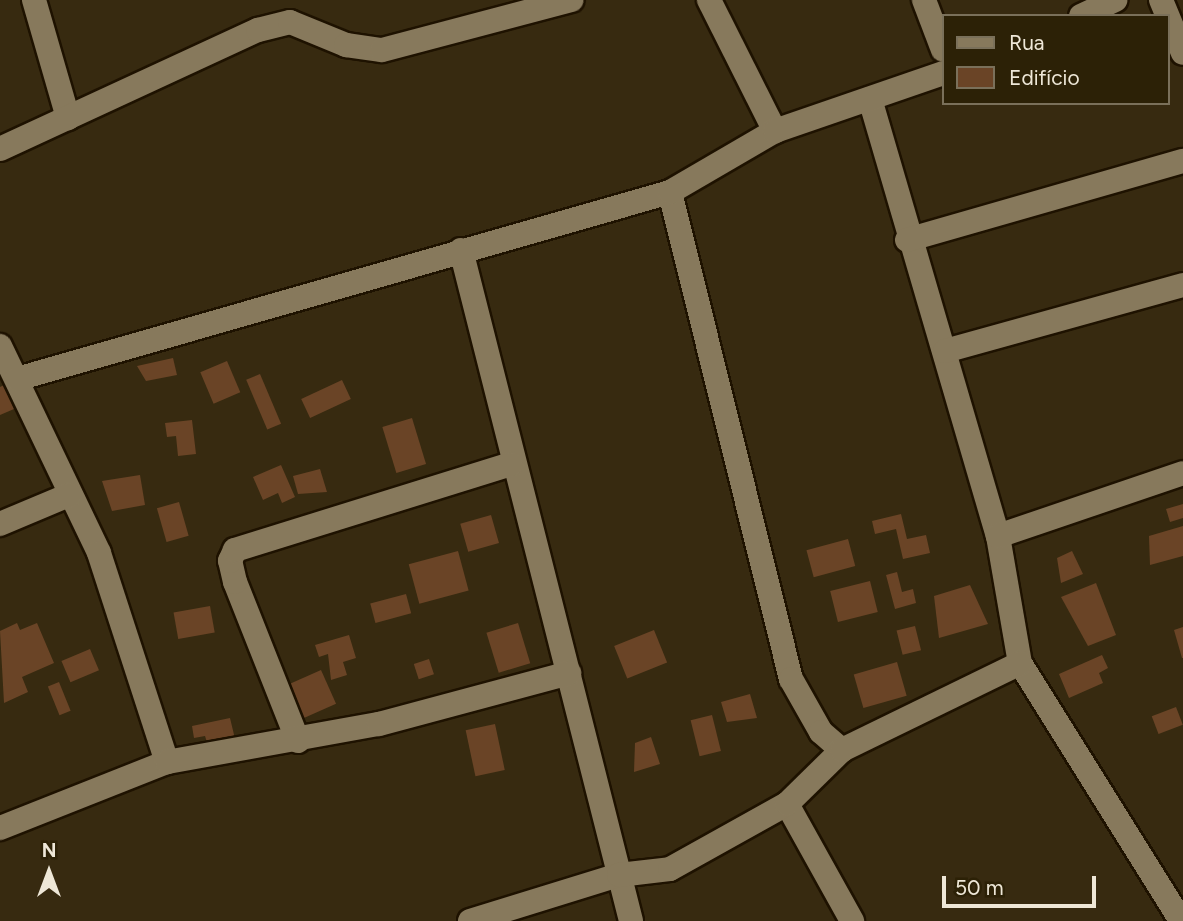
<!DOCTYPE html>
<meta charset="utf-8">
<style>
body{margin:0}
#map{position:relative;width:1183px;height:921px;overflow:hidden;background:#372a10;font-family:Figtree,sans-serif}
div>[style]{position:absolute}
.building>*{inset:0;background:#6a4426;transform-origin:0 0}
.roads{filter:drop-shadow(2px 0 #1e1200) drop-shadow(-2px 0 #1e1200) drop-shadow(0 2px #1e1200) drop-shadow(0 -2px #1e1200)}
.minor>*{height:24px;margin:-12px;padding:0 12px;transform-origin:12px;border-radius:12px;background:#87795c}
span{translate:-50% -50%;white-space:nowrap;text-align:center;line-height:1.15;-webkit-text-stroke:6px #2c2106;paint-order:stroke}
.legend{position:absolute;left:942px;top:14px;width:228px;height:91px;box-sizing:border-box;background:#2c2106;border:2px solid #7a705a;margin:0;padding:9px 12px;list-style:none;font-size:21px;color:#eee7d7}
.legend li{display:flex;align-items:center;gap:14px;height:35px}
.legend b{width:35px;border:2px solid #7a705a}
.north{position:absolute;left:14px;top:837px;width:70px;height:70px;-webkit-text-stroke:5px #2c2106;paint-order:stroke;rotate:0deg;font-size:19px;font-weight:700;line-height:28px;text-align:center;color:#eee7d7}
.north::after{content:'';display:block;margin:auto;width:24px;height:32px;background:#eee7d7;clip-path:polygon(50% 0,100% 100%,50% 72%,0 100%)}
.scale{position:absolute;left:942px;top:876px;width:154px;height:32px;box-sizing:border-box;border:4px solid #eee7d7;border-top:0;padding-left:9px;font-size:21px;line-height:24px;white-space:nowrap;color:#eee7d7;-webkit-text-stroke:5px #2c2106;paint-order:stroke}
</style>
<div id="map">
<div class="building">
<i style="clip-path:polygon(173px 358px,177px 375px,146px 381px,137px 366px)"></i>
<i style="left:227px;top:361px;width:34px;height:29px;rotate:67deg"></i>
<i style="left:260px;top:374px;width:54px;height:15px;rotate:67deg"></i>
<i style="left:342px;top:380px;width:21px;height:45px;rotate:65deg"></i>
<i style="clip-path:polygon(4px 385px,14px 409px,0 415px,0 387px)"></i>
<i style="left:412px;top:418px;width:48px;height:31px;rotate:73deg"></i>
<i style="clip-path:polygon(192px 420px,196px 454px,178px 456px,176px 436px,167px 437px,165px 423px)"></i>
<i style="clip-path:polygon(281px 465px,295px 497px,282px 503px,278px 493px,263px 500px,253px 477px)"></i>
<i style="clip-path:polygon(320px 469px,327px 492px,298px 494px,293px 476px)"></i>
<i style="clip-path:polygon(140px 475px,145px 505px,112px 511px,102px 481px)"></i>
<i style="left:179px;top:502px;width:35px;height:23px;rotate:74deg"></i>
<i style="clip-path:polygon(1183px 504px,1183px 518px,1170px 522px,1166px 509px)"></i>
<i style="clip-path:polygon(901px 514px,907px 539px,926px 535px,930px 553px,903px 559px,896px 529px,875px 534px,872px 521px)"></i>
<i style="left:491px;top:515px;width:29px;height:32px;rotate:74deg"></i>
<i style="clip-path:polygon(1183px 526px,1183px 556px,1150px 565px,1149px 536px)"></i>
<i style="left:848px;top:539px;width:28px;height:43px;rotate:75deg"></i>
<i style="left:458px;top:551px;width:41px;height:51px;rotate:75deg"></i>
<i style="clip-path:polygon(1072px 551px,1083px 574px,1061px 583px,1057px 558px)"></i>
<i style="clip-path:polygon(897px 572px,902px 592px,913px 589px,916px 603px,895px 609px,886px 575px)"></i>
<i style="left:870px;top:581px;width:32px;height:41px;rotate:76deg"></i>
<i style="clip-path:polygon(1096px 583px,1116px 635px,1088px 646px,1061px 597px)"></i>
<i style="clip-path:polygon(970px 585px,988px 624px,939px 638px,934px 596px)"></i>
<i style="left:406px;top:594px;width:20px;height:37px;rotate:75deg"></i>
<i style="left:210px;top:606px;width:27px;height:37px;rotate:80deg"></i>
<i style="clip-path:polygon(17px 623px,20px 630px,37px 623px,54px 663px,22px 677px,28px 692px,4px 703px,0 631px)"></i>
<i style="left:518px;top:623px;width:42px;height:33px;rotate:73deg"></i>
<i style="left:915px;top:626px;width:25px;height:19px;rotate:76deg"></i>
<i style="clip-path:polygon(1183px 627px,1183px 658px,1182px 658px,1174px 630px)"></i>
<i style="left:654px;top:630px;width:35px;height:43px;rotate:68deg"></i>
<i style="clip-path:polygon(349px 635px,356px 658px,343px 662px,347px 675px,331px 680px,328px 654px,319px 657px,315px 645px)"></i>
<i style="left:90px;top:649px;width:23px;height:31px;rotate:67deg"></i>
<i style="clip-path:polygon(1102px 655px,1108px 668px,1099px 673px,1103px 683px,1069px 698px,1059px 674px)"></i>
<i style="left:429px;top:659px;width:16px;height:16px;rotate:72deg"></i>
<i style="left:897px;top:662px;width:35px;height:45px;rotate:74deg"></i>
<i style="left:321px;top:670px;width:37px;height:37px;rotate:66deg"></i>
<i style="left:59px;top:682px;width:31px;height:12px;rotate:68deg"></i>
<i style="clip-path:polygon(750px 694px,757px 718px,727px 722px,721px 702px)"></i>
<i style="left:1176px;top:707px;width:19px;height:26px;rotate:69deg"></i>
<i style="left:712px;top:715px;width:37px;height:22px;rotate:76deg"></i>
<i style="clip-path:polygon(230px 718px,236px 743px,209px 749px,205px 736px,194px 738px,192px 726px)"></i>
<i style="left:495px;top:724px;width:47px;height:30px;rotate:78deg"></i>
<i style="clip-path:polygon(651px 737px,660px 764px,634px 772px,635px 743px)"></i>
</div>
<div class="roads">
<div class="minor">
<i style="left:34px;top:0;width:123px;rotate:73.9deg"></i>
<i style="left:709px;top:0;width:147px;rotate:63.3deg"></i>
<i style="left:924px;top:0;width:53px;rotate:69.2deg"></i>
<i style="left:1161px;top:0;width:57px;rotate:67.5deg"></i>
<i style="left:1081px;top:16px;width:38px;rotate:-25deg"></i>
<i style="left:870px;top:99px;width:455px;rotate:73.7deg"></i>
<i style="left:998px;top:536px;width:129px;rotate:80.2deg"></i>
<i style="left:1020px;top:663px;width:304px;rotate:58deg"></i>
<i style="left:0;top:149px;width:284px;rotate:-24.8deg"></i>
<i style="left:258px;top:30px;width:33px;rotate:-14deg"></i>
<i style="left:290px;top:22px;width:61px;rotate:22.3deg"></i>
<i style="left:346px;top:45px;width:36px;rotate:8deg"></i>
<i style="left:382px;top:50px;width:196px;rotate:-14.8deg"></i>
<i style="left:670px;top:192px;width:502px;rotate:76.05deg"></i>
<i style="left:791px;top:679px;width:61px;rotate:60.5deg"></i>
<i style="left:821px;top:732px;width:28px;rotate:41deg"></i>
<i style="left:907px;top:240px;width:287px;rotate:-16deg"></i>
<i style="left:461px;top:250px;width:692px;rotate:75.78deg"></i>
<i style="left:0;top:346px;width:229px;rotate:64.4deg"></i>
<i style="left:99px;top:553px;width:220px;rotate:72deg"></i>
<i style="left:945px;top:351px;width:247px;rotate:-15.5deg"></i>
<i style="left:17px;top:379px;width:679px;rotate:-15.98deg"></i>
<i style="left:670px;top:192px;width:121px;rotate:-30.2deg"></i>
<i style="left:775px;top:131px;width:178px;rotate:-19deg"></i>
<i style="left:0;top:524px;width:75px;rotate:-22.8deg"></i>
<i style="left:998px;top:536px;width:195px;rotate:-18.8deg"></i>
<i style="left:298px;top:741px;width:171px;rotate:-111.6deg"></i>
<i style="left:235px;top:582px;width:22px;rotate:-103deg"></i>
<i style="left:230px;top:561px;width:12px;rotate:-66deg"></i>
<i style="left:235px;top:550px;width:289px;rotate:-17.3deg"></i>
<i style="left:787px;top:804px;width:134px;rotate:60.9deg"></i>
<i style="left:0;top:828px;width:180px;rotate:-21.6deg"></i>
<i style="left:167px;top:762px;width:215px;rotate:-10.2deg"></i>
<i style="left:379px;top:724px;width:197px;rotate:-15deg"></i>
<i style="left:470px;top:921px;width:156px;rotate:-17.2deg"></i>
<i style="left:619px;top:875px;width:51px;rotate:-6.7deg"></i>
<i style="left:670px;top:869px;width:134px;rotate:-29.1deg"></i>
<i style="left:787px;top:804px;width:77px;rotate:-44.5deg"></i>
<i style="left:842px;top:750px;width:198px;rotate:-26deg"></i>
</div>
</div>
<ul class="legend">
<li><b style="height:9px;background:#87795c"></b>Rua</li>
<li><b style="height:19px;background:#6a4426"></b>Edifício</li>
</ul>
<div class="north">N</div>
<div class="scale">50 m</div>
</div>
